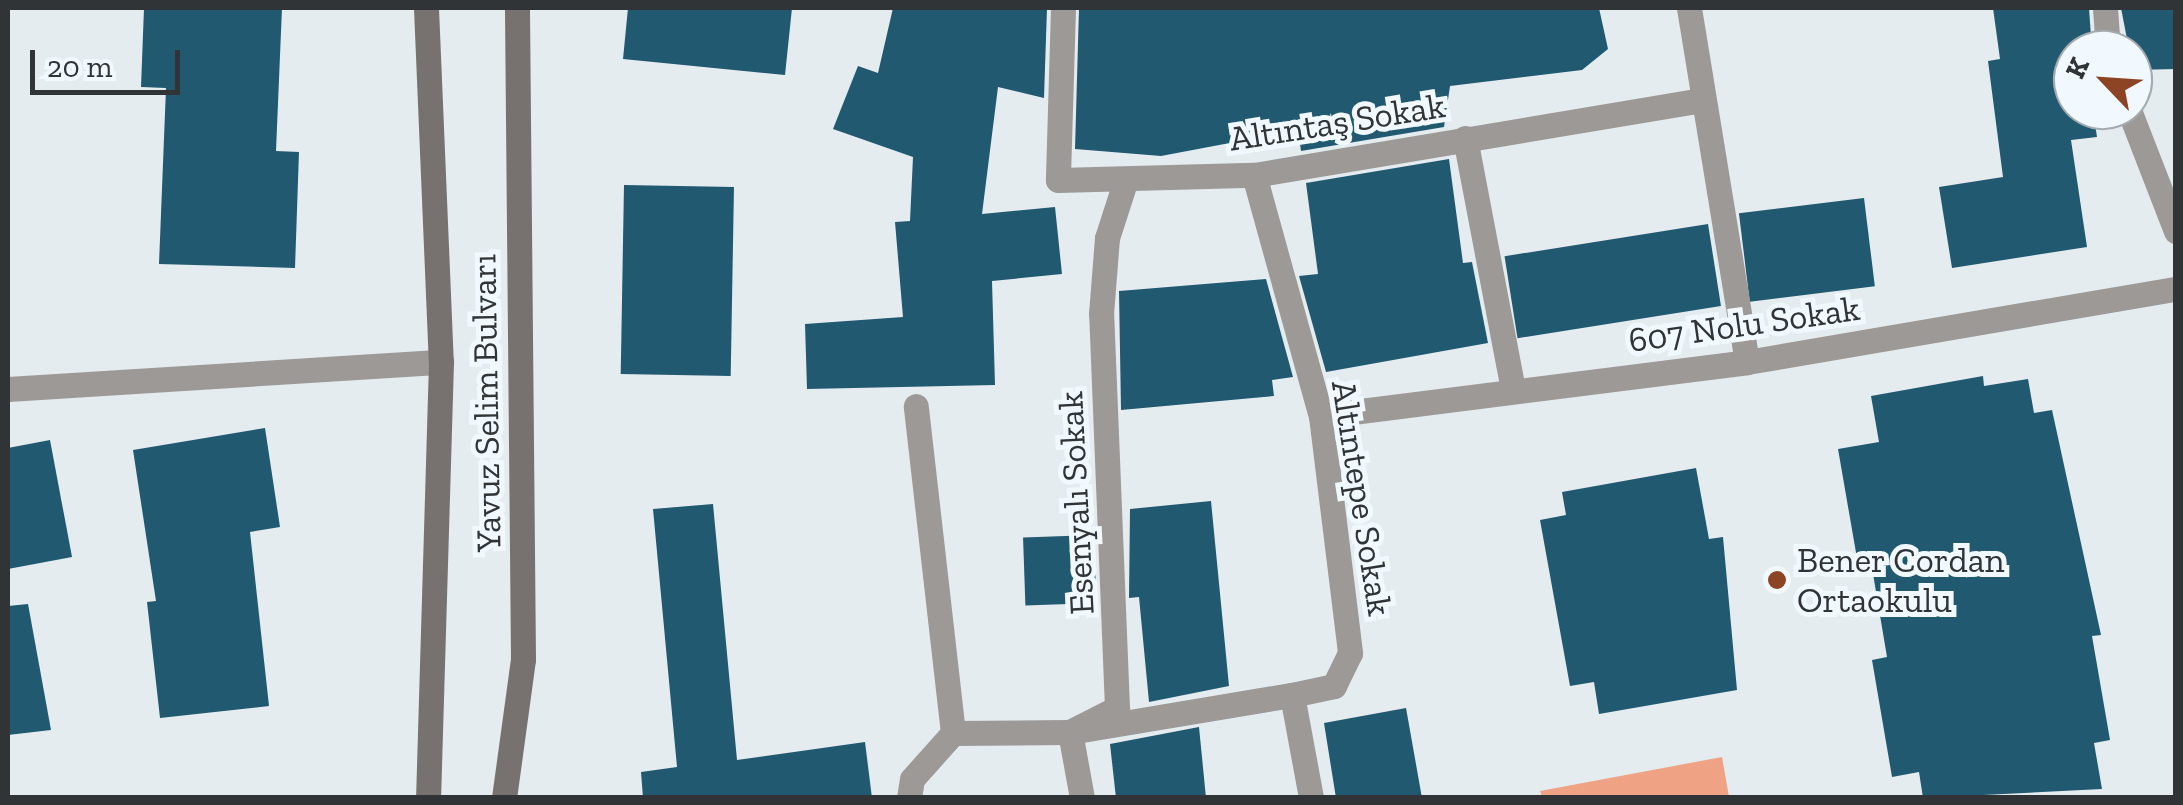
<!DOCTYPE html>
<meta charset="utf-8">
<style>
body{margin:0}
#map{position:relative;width:2183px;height:805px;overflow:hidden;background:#e4ecf0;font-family:"Zilla Slab",serif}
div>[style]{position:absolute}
.green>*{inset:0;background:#f0a384}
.building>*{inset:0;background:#215970;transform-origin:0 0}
.minor>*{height:25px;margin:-12.5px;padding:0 12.5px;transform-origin:12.5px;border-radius:12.5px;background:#9c9997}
.tertiary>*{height:25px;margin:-12.5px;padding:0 12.5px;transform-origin:12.5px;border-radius:12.5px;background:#9c9997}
.secondary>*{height:25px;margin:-12.5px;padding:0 12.5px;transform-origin:12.5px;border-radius:12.5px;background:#777270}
.dots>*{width:28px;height:28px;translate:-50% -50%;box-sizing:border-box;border:5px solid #f1f9fe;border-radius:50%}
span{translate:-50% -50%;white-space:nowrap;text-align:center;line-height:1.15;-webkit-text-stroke:10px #f1f9fe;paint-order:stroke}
.street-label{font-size:35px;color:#313436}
.poi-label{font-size:35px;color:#313436}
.left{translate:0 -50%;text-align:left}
.frame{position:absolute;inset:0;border:10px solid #313436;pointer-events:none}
.north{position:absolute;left:2053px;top:30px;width:100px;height:100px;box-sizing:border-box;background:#f1f9fe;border:2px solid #a4aaae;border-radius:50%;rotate:295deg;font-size:28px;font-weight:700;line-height:40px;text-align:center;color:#313436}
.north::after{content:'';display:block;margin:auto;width:35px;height:45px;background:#8d4425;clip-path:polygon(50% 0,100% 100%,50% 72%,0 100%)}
.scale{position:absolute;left:30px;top:50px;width:150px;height:45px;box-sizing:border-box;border:5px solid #313436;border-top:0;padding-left:12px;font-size:30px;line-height:35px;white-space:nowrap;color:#313436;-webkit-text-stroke:8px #f1f9fe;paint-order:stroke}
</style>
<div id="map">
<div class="green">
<i style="clip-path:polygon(1722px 757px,1729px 797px,1542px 797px,1540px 791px)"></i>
</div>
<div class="building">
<i style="clip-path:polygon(144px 8px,282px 8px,276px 151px,299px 152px,295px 268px,159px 264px,166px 88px,141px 87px)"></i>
<i style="clip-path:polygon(628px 8px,792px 8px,785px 75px,623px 59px)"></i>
<i style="clip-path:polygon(893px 8px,1047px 8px,1044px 98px,998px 87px,982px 214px,1055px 207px,1062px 274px,992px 281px,995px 385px,807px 389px,805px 324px,903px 317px,895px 222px,910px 221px,913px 157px,833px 129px,858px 66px,878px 73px)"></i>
<i style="clip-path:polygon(1079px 8px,1599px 8px,1608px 49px,1582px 70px,1450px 86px,1444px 127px,1301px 151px,1298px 130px,1161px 156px,1075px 149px)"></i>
<i style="clip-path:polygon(1993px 8px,2089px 8px,2092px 50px,2073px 50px,2073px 110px,2093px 110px,2097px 137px,2071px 140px,2087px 247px,1952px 268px,1939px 187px,2003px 177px,1988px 61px,2000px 59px)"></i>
<i style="clip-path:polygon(2121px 8px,2176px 8px,2176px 69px,2133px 70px)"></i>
<i style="clip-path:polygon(1449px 159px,1463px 263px,1472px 262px,1488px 343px,1326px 372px,1299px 276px,1318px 274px,1306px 183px)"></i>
<i style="left:624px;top:185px;width:110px;height:189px;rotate:1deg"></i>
<i style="left:1864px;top:198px;width:89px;height:126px;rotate:83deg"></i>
<i style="left:1708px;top:224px;width:83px;height:206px;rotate:81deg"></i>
<i style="clip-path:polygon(1266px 279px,1293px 377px,1272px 380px,1274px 396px,1121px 410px,1119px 291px)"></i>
<i style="clip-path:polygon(1983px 376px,1984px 386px,2028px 379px,2034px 413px,2052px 410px,2101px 635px,2092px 636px,2110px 740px,2094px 743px,2102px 789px,1923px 798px,1919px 772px,1892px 777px,1872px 660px,1887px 657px,1871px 562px,1858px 564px,1838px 449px,1879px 442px,1871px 396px)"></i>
<i style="clip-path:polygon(265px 428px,280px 527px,250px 532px,269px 706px,160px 718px,147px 602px,156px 601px,133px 450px)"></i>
<i style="clip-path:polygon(50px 440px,72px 557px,8px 569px,8px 448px)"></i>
<i style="clip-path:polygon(1696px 468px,1709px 539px,1723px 537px,1737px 690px,1599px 714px,1594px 682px,1570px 686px,1540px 520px,1566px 515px,1562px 492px)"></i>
<i style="clip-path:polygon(1211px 501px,1229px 686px,1149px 702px,1139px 597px,1129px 598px,1130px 509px)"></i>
<i style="clip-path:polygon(713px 504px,737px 760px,865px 742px,872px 798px,643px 798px,641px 772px,677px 767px,653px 509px)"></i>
<i style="left:1094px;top:535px;width:68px;height:71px;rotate:88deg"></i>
<i style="clip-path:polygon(28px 604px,51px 730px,8px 735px,8px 606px)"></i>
<i style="clip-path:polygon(1406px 708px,1422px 798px,1336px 798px,1324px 723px)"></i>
<i style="clip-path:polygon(1199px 727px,1206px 798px,1116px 798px,1110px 744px)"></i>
</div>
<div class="minor">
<i style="left:1063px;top:8px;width:172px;rotate:91.7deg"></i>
<i style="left:1058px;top:180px;width:196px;rotate:-1.5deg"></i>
<i style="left:1254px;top:175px;width:455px;rotate:-9.5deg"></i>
<i style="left:1689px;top:8px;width:359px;rotate:80.7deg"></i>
<i style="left:1465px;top:138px;width:257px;rotate:79.2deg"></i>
<i style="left:1254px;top:175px;width:250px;rotate:74.5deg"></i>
<i style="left:1321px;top:416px;width:239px;rotate:83deg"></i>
<i style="left:1350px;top:653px;width:37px;rotate:116deg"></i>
<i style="left:1334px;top:686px;width:43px;rotate:167.9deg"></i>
<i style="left:1292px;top:695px;width:105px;rotate:79.5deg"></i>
<i style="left:8px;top:389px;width:434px;rotate:-3.6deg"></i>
<i style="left:1321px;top:416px;width:429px;rotate:-7.2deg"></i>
<i style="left:1747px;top:362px;width:435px;rotate:-9.7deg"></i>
<i style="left:953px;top:733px;width:117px;rotate:-0.5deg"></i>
<i style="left:1070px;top:732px;width:225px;rotate:-9.5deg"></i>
<i style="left:909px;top:798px;width:19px;rotate:-81deg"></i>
<i style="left:912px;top:779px;width:62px;rotate:-48.3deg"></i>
<i style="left:953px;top:733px;width:329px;rotate:-96.5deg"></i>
<i style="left:1082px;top:798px;width:67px;rotate:-100.3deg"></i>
<i style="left:1070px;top:732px;width:53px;rotate:-27.1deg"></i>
<i style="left:1117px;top:708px;width:394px;rotate:-92.3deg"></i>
<i style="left:1101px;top:314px;width:76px;rotate:-85.5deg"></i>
<i style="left:1107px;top:238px;width:62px;rotate:-72.1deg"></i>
</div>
<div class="tertiary">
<i style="left:2105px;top:8px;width:42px;rotate:85.9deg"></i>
<i style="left:2129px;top:110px;width:130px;rotate:68.8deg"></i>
</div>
<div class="secondary">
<i style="left:426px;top:8px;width:354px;rotate:87.6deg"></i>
<i style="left:441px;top:362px;width:436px;rotate:91.7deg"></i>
<i style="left:504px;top:798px;width:140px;rotate:-82.2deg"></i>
<i style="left:523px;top:659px;width:651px;rotate:-90.53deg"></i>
</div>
<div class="dots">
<i style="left:1777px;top:580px;background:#8d4425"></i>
</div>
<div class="street-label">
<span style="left:1337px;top:122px;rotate:-9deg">Altıntaş Sokak</span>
<span style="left:1744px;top:324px;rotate:-8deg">607 Nolu Sokak</span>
<span style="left:486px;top:403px;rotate:-91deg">Yavuz Selim Bulvarı</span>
<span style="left:1362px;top:498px;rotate:81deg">Altıntepe Sokak</span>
<span style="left:1076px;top:503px;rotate:-93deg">Esenyalı Sokak</span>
</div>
<div class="poi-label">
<span class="left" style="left:1797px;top:580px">Bener Cordan<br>Ortaokulu</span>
</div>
<div class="frame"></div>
<div class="north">K</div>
<div class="scale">20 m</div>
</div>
